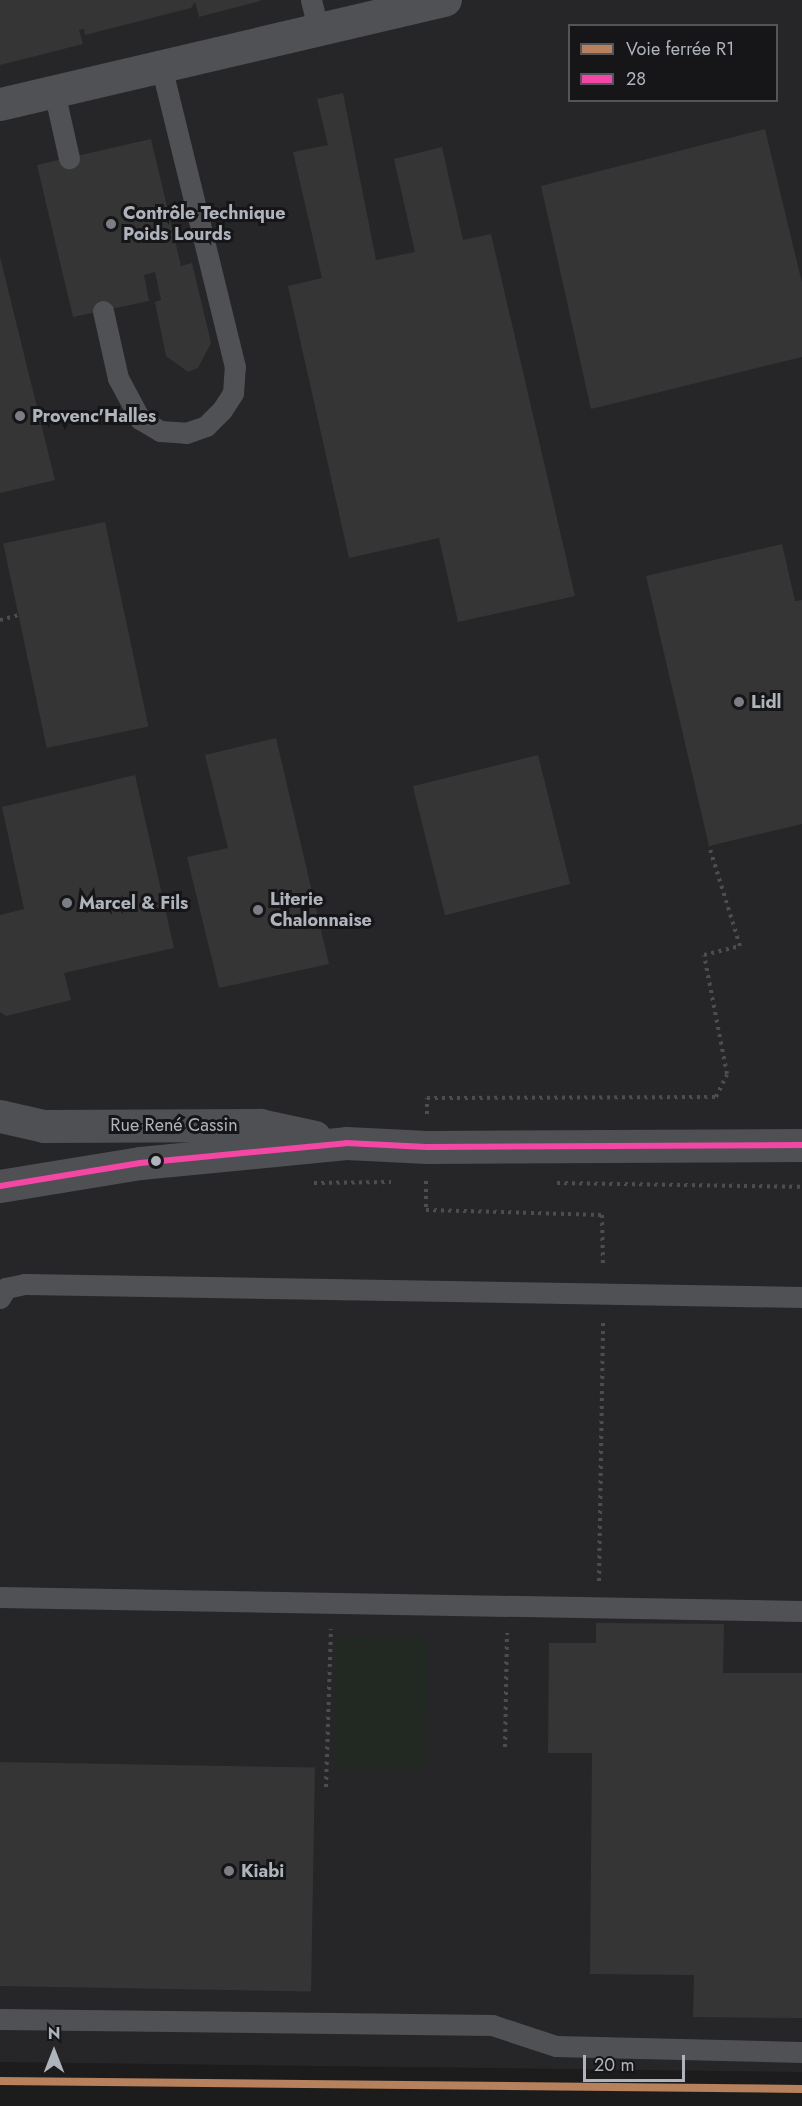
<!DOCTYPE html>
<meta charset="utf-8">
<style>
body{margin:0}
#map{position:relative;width:802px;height:2106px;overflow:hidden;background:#1c1c1c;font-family:Jost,sans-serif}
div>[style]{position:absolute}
.built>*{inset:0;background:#262628}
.green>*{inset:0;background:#222923;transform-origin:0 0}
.building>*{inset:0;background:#353536;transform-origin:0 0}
.path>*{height:4px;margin-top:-2px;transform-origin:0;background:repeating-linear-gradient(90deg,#4c4d50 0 3px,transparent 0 7.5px)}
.lane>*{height:21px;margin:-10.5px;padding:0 10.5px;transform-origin:10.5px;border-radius:10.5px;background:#505155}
.street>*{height:33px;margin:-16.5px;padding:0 16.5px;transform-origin:16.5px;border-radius:16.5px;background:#505155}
.secondary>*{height:33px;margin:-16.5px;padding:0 16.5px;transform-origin:16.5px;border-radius:16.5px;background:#4f5053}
.bus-1>*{height:6px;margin:-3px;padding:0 3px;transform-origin:3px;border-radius:3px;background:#f346a5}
.rail-1>*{height:8px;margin:-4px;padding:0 4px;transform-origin:4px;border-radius:4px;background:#b6815c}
.dots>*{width:16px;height:16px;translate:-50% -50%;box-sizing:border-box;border:3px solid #161618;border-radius:50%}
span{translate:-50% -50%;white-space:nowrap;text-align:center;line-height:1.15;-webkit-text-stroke:6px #161618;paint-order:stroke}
.poi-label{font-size:18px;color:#aeb3bc;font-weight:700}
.left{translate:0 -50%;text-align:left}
.street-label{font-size:18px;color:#aeb3bc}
.legend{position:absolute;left:568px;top:24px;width:210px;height:78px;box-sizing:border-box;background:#161618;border:2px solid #53555a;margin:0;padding:8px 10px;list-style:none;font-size:18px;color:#aeb3bc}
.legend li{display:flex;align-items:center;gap:12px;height:30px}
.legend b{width:30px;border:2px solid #53555a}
.north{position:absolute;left:24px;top:2022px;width:60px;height:60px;-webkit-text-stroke:4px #161618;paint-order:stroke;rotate:0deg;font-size:16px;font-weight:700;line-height:24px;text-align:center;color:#aeb3bc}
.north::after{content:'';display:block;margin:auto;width:21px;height:27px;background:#aeb3bc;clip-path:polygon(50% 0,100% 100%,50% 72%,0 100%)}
.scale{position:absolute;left:583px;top:2055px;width:102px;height:27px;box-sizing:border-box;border:3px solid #aeb3bc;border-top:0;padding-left:8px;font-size:18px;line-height:21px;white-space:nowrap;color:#aeb3bc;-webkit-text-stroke:4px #161618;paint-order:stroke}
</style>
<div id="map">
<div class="built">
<i style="clip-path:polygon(evenodd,0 0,802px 0,802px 2072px,0 2062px,0 0,570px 26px,776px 26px,776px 100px,570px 100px,570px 26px)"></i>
</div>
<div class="green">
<i style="left:337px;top:1636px;width:91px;height:131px;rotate:1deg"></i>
</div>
<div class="building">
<i style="clip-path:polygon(0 0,260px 0,260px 1px,199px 17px,195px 2px,191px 8px,85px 35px,84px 29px,79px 30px,83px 44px,0 65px)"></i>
<i style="clip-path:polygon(343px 93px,376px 260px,415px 252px,394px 159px,442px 147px,463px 240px,491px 234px,575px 596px,458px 622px,439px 538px,349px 558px,288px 286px,322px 278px,293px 152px,328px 145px,317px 99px)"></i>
<i style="clip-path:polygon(765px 129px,802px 283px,802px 357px,591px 409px,541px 186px)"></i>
<i style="clip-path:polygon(151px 139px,181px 266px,192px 263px,211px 343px,198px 368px,188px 372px,166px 356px,155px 302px,161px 300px,155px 272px,144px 275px,149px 301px,73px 317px,37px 165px)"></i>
<i style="clip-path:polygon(0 257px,55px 480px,0 493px)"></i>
<i style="left:105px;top:522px;width:209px;height:104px;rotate:78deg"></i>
<i style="clip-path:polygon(782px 544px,795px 601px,802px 600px,802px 824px,709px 846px,646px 576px)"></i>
<i style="clip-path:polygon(276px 738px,329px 964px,219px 988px,187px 857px,228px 848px,205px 755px)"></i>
<i style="left:538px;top:755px;width:133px;height:129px;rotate:76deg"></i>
<i style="clip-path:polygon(135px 775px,174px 948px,64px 973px,71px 1000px,6px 1016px,0 1012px,0 915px,24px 909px,2px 807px)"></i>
<i style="clip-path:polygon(596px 1623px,724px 1624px,723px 1673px,802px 1673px,802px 2018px,693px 2017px,694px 1975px,590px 1974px,592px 1753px,548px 1753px,549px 1643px,596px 1643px)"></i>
<i style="left:0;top:1762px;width:315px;height:224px;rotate:1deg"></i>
</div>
<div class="path">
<i style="left:0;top:620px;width:20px;rotate:-15deg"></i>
<i style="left:427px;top:1114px;width:16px;rotate:-90deg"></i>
<i style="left:427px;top:1098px;width:289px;rotate:-0.2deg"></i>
<i style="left:716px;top:1097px;width:25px;rotate:-64deg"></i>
<i style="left:727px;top:1074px;width:121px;rotate:-100.9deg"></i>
<i style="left:704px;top:955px;width:37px;rotate:-14deg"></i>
<i style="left:740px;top:946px;width:105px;rotate:-107.2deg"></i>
<i style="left:426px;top:1181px;width:29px;rotate:90deg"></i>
<i style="left:426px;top:1210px;width:176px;rotate:1.6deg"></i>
<i style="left:602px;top:1215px;width:51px;rotate:88.9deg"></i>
<i style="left:314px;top:1183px;width:77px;rotate:-0.7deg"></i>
<i style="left:557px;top:1183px;width:245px;rotate:0.9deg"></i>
<i style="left:599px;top:1581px;width:259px;rotate:-89.1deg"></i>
<i style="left:505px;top:1747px;width:114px;rotate:-89deg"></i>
<i style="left:326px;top:1787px;width:158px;rotate:-88.2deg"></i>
</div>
<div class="lane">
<i style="left:311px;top:0;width:30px;rotate:76deg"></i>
<i style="left:54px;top:91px;width:69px;rotate:77.4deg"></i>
<i style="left:103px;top:311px;width:69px;rotate:77.4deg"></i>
<i style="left:118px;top:378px;width:47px;rotate:61.8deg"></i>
<i style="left:140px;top:419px;width:23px;rotate:31deg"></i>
<i style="left:160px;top:431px;width:26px;rotate:4deg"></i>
<i style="left:186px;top:433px;width:21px;rotate:-19deg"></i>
<i style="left:206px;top:426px;width:23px;rotate:-45deg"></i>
<i style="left:222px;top:410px;width:20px;rotate:-57deg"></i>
<i style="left:233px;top:393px;width:26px;rotate:-86deg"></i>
<i style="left:235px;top:367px;width:311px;rotate:-103.8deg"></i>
<i style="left:0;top:1298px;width:12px;rotate:-59deg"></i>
<i style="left:6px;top:1288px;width:19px;rotate:-12deg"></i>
<i style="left:25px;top:1284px;width:777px;rotate:0.96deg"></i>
<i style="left:0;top:1597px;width:802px;rotate:1deg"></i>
<i style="left:0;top:2019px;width:492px;rotate:0.7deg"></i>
<i style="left:492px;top:2025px;width:67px;rotate:18.2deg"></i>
<i style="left:556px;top:2046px;width:246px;rotate:1.4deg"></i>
</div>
<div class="street">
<i style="left:0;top:104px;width:457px;rotate:-13.2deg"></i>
</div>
<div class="secondary">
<i style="left:0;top:1116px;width:45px;rotate:12.8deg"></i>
<i style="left:44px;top:1126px;width:216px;rotate:-0.3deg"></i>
<i style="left:260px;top:1125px;width:56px;rotate:12.3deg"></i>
<i style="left:0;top:1186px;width:142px;rotate:-9.3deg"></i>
<i style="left:140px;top:1163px;width:207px;rotate:-5.5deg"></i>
<i style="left:346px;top:1143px;width:81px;rotate:2.8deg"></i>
<i style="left:427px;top:1147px;width:375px;rotate:-0.3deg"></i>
</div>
<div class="bus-1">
<i style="left:0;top:1186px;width:142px;rotate:-9.3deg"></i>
<i style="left:140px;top:1163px;width:207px;rotate:-5.5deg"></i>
<i style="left:346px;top:1143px;width:81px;rotate:2.8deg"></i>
<i style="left:427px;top:1147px;width:375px;rotate:-0.3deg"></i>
</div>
<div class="rail-1">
<i style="left:0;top:2081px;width:802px;rotate:0.57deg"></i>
</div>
<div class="dots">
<i style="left:111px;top:224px;background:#7b7e84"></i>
<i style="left:20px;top:416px;background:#7b7e84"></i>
<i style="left:739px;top:702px;background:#7b7e84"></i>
<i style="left:67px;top:903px;background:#7b7e84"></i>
<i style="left:258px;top:910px;background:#7b7e84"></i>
<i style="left:156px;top:1161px;background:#aeb3bc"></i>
<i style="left:229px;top:1871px;background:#7b7e84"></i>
</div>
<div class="poi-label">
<span class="left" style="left:123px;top:224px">Contrôle Technique<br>Poids Lourds</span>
<span class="left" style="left:32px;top:416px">Provenc'Halles</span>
<span class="left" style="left:751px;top:702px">Lidl</span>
<span class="left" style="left:270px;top:910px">Literie<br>Chalonnaise</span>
<span class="left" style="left:79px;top:903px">Marcel &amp; Fils</span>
<span class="left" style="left:241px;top:1871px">Kiabi</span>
</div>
<div class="street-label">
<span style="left:174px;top:1125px">Rue René Cassin</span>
</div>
<ul class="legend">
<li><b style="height:8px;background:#b6815c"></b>Voie ferrée R1</li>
<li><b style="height:8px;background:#f346a5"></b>28</li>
</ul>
<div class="north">N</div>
<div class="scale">20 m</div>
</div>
